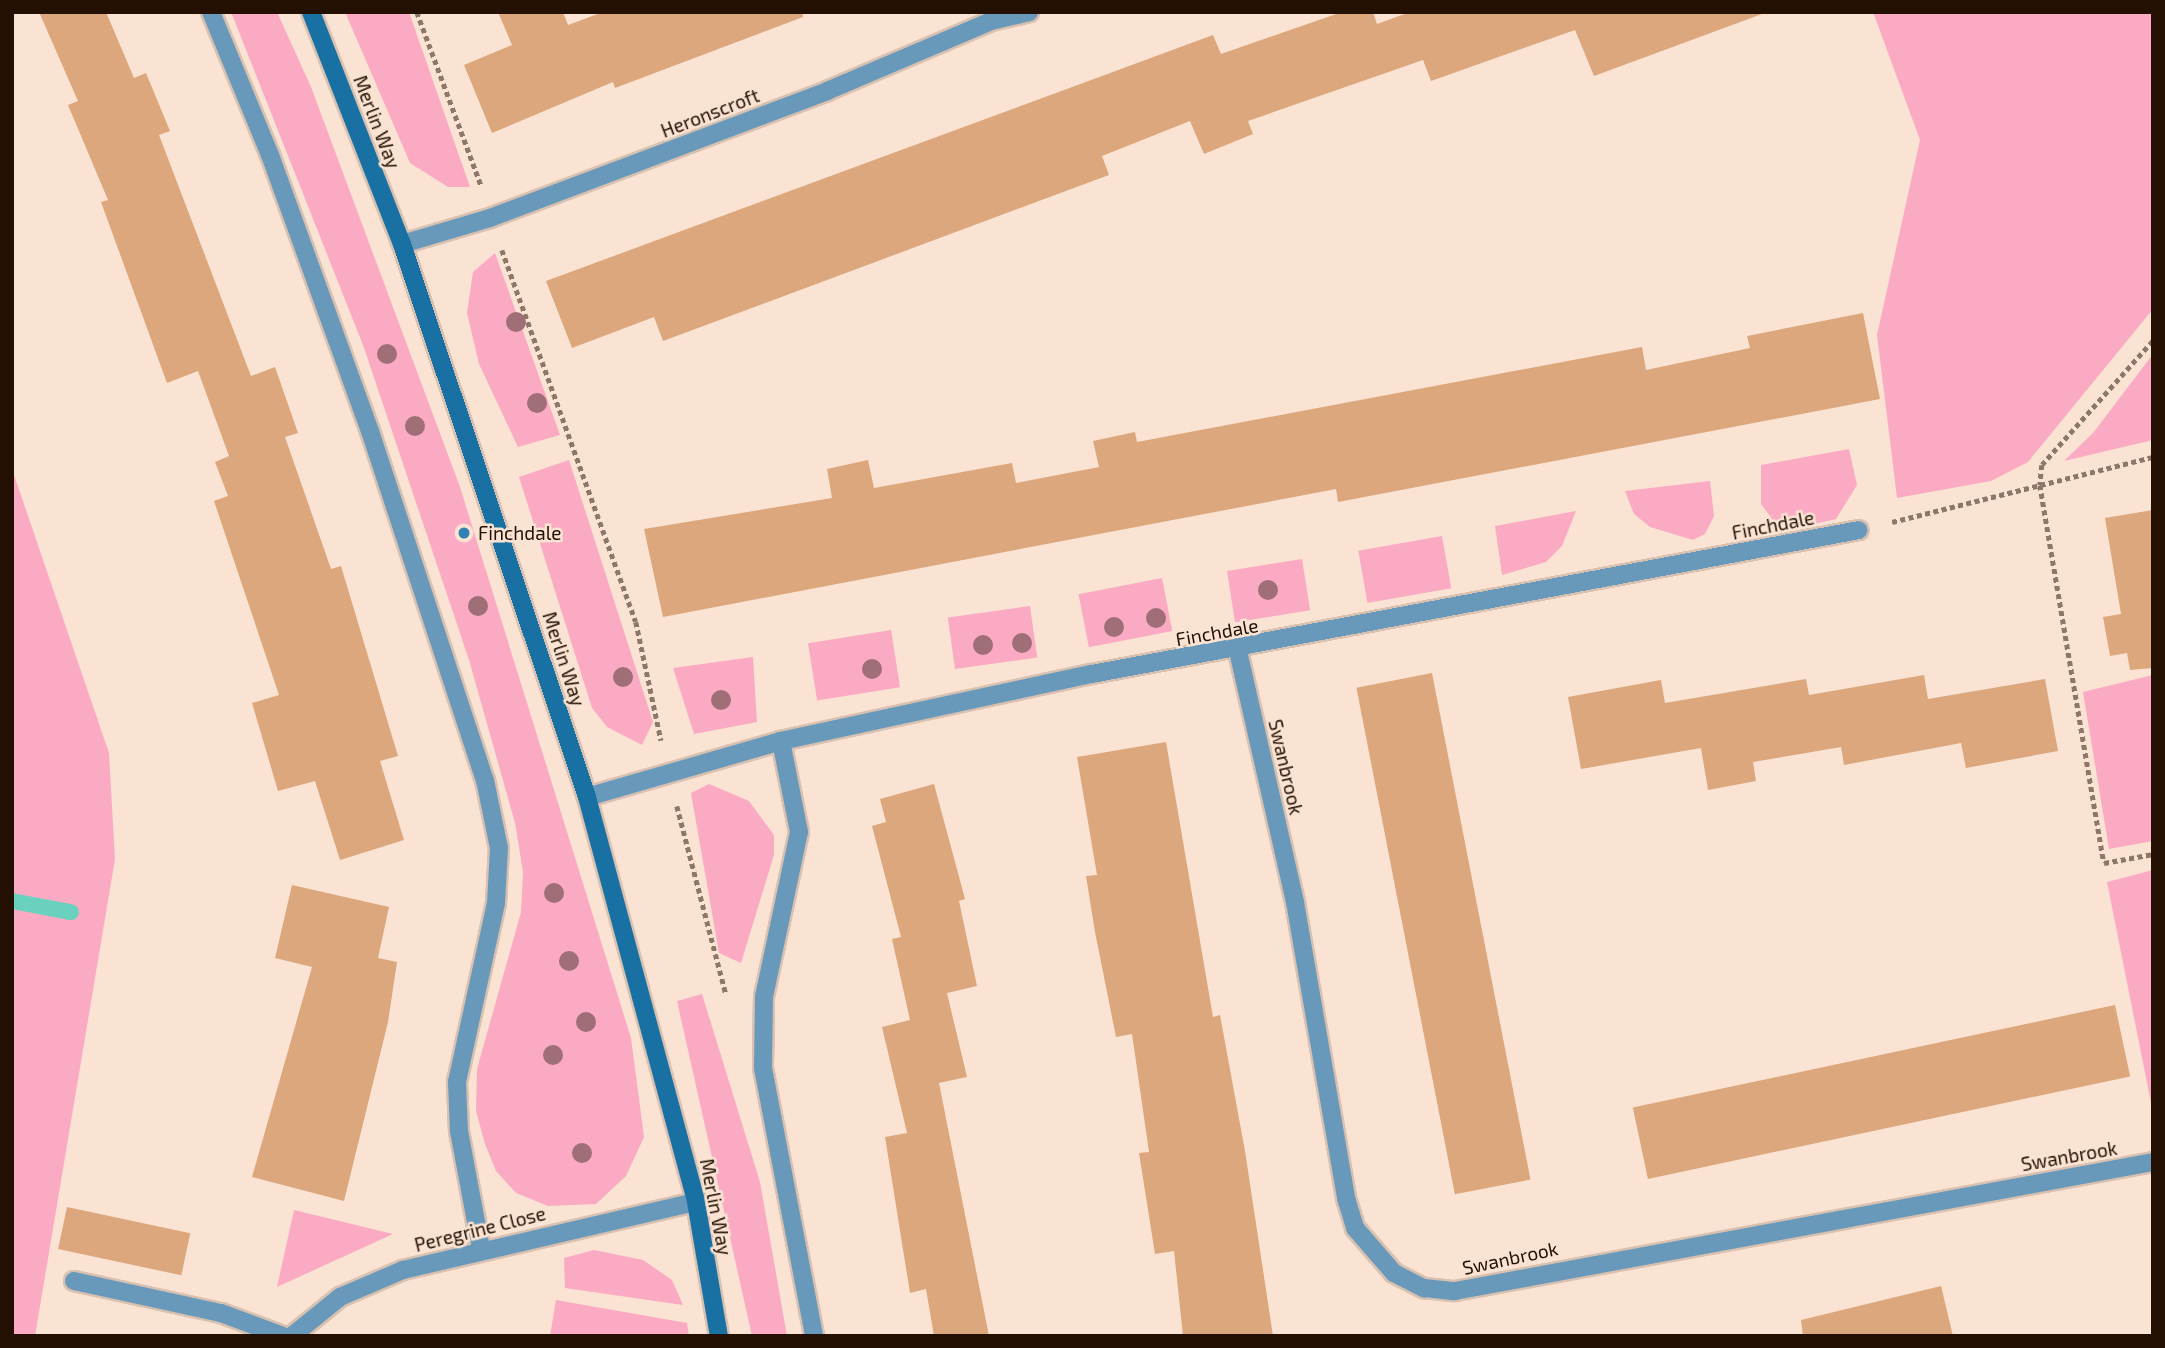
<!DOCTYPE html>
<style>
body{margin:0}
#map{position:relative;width:2165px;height:1348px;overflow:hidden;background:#fae3d2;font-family:"Exo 2",sans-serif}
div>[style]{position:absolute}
.green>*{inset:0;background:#faabc3;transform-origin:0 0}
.stream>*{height:16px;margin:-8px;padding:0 8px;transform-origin:8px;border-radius:8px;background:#69d1bd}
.building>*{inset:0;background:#dca77d;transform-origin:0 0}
.path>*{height:4.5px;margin-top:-2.25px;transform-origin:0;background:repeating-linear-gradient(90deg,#8c7768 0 5px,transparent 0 8.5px)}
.roads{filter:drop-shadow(2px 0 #d8c1b1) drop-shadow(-2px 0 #d8c1b1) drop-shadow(0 2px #d8c1b1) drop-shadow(0 -2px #d8c1b1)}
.lane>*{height:18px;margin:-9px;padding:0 9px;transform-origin:9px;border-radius:9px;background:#6899bb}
.street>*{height:18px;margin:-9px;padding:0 9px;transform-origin:9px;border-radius:9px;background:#6899bb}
.secondary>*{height:18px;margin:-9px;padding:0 9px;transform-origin:9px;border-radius:9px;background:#1971a3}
.trees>*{width:20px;height:20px;margin:-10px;border-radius:50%;background:#9f6e77}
.dots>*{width:19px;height:19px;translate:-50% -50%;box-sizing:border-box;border:4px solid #fae3d2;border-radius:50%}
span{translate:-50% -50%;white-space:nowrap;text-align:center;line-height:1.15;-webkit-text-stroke:5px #fae3d2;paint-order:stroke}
.street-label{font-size:19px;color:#231002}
.poi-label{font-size:19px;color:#231002}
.left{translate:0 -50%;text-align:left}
.frame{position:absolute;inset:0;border:14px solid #231002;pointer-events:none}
</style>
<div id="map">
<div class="green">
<i style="clip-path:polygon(231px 12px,277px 12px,311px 87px,460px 487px,631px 1038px,644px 1137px,626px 1176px,596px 1204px,548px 1206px,516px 1193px,496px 1171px,485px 1144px,476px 1111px,477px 1069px,521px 912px,523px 872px,515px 823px,469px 660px,363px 345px)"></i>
<i style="clip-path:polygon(345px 12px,409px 12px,470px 187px,448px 187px,410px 163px)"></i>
<i style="clip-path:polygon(1873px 12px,2153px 12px,2153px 309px,2028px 462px,1991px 481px,1897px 498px,1877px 335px,1920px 140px)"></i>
<i style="clip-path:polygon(495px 253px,560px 435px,518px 447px,479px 364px,467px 313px,473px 272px)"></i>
<i style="clip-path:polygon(2153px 354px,2153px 440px,2064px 461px,2093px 433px)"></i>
<i style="clip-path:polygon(1849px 449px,1857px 485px,1836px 519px,1788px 530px,1775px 523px,1761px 504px,1761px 465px)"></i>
<i style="clip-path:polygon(569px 460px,653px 722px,642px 745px,607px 727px,592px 708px,519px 477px)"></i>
<i style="clip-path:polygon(12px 469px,109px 753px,115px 859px,35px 1336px,12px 1336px)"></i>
<i style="clip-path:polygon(1710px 481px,1714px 516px,1705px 534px,1693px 540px,1650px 527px,1634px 514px,1625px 491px)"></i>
<i style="clip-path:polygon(1576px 511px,1562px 546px,1546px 562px,1502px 575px,1495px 526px)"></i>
<i style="left:1442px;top:536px;width:53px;height:85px;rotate:80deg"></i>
<i style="left:1302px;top:559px;width:52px;height:76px;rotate:81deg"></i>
<i style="left:1162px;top:578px;width:54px;height:85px;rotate:79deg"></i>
<i style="left:1030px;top:606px;width:52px;height:83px;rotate:82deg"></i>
<i style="left:891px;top:630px;width:58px;height:84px;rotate:81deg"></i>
<i style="clip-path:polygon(753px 657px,757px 722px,694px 734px,673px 668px)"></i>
<i style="clip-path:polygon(2153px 675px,2153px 841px,2109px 849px,2083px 692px)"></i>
<i style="clip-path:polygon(709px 784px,749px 801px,774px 835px,774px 855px,741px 963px,719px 953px,691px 793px)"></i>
<i style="clip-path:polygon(2153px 870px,2153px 1113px,2107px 882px)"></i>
<i style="clip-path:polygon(702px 994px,760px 1182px,787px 1336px,752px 1336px,677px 1001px)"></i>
<i style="clip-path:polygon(294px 1210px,393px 1234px,277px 1287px)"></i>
<i style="clip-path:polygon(594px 1250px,643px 1260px,672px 1280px,683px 1305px,565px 1288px,564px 1258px)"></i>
<i style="clip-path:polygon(556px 1300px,687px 1323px,689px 1336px,550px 1336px)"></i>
</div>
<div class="stream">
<i style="left:12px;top:901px;width:60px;rotate:10.6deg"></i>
</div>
<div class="building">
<i style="clip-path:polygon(39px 12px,106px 12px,134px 78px,146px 73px,170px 131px,159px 135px,251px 376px,275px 367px,298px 433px,285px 437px,331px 569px,341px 566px,398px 756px,380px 761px,404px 840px,340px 860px,315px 781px,278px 791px,252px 703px,279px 695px,214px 501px,228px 496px,215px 462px,229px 456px,198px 371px,167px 383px,101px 202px,108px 200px,68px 105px,78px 101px)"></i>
<i style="clip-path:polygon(498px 12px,563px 12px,568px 25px,603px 12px,802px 12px,803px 17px,615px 88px,613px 82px,492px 133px,464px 65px,512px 45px)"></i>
<i style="clip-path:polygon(1342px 12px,1373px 12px,1377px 24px,1410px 12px,1762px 14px,1594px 76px,1575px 30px,1431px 81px,1423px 60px,1248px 121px,1253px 134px,1204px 154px,1190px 121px,1102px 156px,1109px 175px,663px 341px,654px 317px,572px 348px,546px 281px,1213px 35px,1221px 54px)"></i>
<i style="clip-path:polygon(1863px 313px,1880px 399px,1338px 502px,1336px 489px,663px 617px,644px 529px,832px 498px,827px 469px,868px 460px,874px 488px,1012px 463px,1016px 483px,1099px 467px,1093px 441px,1135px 432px,1137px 442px,1642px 347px,1646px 370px,1750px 348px,1747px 336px)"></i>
<i style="clip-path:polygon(2153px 510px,2153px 668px,2130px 670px,2127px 653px,2110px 656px,2103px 617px,2121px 614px,2105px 518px)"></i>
<i style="left:1432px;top:673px;width:516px;height:77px;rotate:79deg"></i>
<i style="clip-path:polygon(1924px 675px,1928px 699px,2045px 679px,2058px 751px,1966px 768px,1961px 743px,1844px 765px,1841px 747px,1753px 762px,1756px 781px,1708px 790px,1701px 748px,1581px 769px,1568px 697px,1661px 680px,1665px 703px,1806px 679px,1809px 695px)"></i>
<i style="clip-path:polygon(1166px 742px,1213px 1017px,1220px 1015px,1245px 1151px,1273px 1336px,1183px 1336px,1174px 1251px,1155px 1254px,1139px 1153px,1149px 1152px,1132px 1034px,1116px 1037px,1095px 932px,1086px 876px,1097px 875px,1077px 757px)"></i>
<i style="clip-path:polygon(934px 784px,965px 899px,959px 901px,977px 986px,947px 993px,967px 1077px,939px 1083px,989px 1336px,934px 1336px,926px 1289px,910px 1293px,885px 1137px,907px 1133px,882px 1027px,910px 1020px,892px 939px,901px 937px,872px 826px,886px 822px,880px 799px)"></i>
<i style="clip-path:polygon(292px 885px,389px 907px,378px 958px,397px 962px,388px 1022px,344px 1201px,252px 1177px,312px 967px,275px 958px)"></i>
<i style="left:2115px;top:1005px;width:73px;height:493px;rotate:78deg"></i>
<i style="left:67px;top:1207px;width:126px;height:43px;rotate:12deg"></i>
<i style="clip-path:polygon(1941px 1286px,1953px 1336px,1803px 1336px,1801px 1320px)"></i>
</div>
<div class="path">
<i style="left:417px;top:12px;width:184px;rotate:69.7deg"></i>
<i style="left:502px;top:250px;width:395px;rotate:70.2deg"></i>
<i style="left:636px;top:622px;width:121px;rotate:78deg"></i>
<i style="left:2153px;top:341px;width:166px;rotate:131.8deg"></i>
<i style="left:2042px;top:465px;width:20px;rotate:96deg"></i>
<i style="left:2040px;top:485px;width:383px;rotate:80.4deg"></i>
<i style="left:2104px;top:863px;width:50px;rotate:-10.4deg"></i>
<i style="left:1892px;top:522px;width:269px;rotate:-14deg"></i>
<i style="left:677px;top:806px;width:194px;rotate:75.4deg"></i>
</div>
<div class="roads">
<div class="lane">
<i style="left:74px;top:1281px;width:150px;rotate:12.3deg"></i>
<i style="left:221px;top:1313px;width:66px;rotate:20.4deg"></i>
</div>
<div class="street">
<i style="left:211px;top:12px;width:155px;rotate:67.6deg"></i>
<i style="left:270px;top:155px;width:294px;rotate:70.1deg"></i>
<i style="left:370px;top:431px;width:367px;rotate:71.8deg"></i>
<i style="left:485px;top:780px;width:69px;rotate:78.4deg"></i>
<i style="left:499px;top:848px;width:55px;rotate:93.1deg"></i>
<i style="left:496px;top:903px;width:183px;rotate:102.3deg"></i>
<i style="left:457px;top:1082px;width:49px;rotate:87.7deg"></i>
<i style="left:459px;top:1131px;width:119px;rotate:79.4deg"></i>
<i style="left:402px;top:244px;width:92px;rotate:-16.5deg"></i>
<i style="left:490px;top:218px;width:360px;rotate:-20.6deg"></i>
<i style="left:827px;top:91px;width:178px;rotate:-23.1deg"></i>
<i style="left:991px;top:21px;width:39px;rotate:-13deg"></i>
<i style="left:1238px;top:651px;width:257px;rotate:77.2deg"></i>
<i style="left:1295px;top:902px;width:300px;rotate:80.2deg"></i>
<i style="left:1346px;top:1198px;width:31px;rotate:73deg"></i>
<i style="left:1355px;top:1228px;width:60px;rotate:49.1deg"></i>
<i style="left:1394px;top:1273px;width:34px;rotate:27deg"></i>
<i style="left:1424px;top:1288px;width:31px;rotate:6deg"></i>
<i style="left:1455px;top:1291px;width:710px;rotate:-10.47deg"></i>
<i style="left:781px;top:741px;width:93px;rotate:78.8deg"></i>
<i style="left:799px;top:832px;width:168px;rotate:102deg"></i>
<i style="left:764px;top:996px;width:72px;rotate:90.8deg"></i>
<i style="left:763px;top:1068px;width:273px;rotate:79.2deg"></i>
<i style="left:587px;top:797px;width:202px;rotate:-16.1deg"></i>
<i style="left:781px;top:741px;width:318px;rotate:-12.2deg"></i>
<i style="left:1092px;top:674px;width:780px;rotate:-10.63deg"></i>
<i style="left:292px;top:1336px;width:62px;rotate:-39.1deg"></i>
<i style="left:340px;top:1297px;width:69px;rotate:-23.2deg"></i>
<i style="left:403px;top:1270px;width:301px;rotate:-13.1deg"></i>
</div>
<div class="secondary">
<i style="left:311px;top:12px;width:249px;rotate:68.6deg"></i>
<i style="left:402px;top:244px;width:583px;rotate:71.5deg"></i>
<i style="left:587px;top:797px;width:419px;rotate:74.9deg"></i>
<i style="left:696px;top:1202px;width:136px;rotate:80.3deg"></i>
</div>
</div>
<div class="trees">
<i style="left:516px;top:322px"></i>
<i style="left:387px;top:354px"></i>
<i style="left:537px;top:403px"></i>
<i style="left:415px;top:426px"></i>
<i style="left:1268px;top:590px"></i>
<i style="left:478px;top:606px"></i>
<i style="left:1156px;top:618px"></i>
<i style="left:1114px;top:627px"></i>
<i style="left:1022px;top:643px"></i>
<i style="left:983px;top:645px"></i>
<i style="left:872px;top:669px"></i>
<i style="left:623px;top:677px"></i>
<i style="left:721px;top:700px"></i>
<i style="left:554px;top:893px"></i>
<i style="left:569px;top:961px"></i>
<i style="left:586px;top:1022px"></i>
<i style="left:553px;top:1055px"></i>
<i style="left:582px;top:1153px"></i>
</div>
<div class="dots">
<i style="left:464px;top:533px;background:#3081b2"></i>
</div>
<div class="street-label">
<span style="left:710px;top:113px;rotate:-21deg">Heronscroft</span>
<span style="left:377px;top:122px;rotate:69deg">Merlin Way</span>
<span style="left:1773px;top:525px;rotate:-11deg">Finchdale</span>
<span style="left:1217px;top:632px;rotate:-10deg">Finchdale</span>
<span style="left:564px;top:659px;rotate:72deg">Merlin Way</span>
<span style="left:1286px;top:767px;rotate:77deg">Swanbrook</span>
<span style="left:2069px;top:1156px;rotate:-10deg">Swanbrook</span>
<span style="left:716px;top:1207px;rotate:79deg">Merlin Way</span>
<span style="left:480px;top:1229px;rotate:-14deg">Peregrine Close</span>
<span style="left:1510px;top:1258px;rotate:-12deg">Swanbrook</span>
</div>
<div class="poi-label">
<span class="left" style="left:478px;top:533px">Finchdale</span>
</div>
<div class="frame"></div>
</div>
